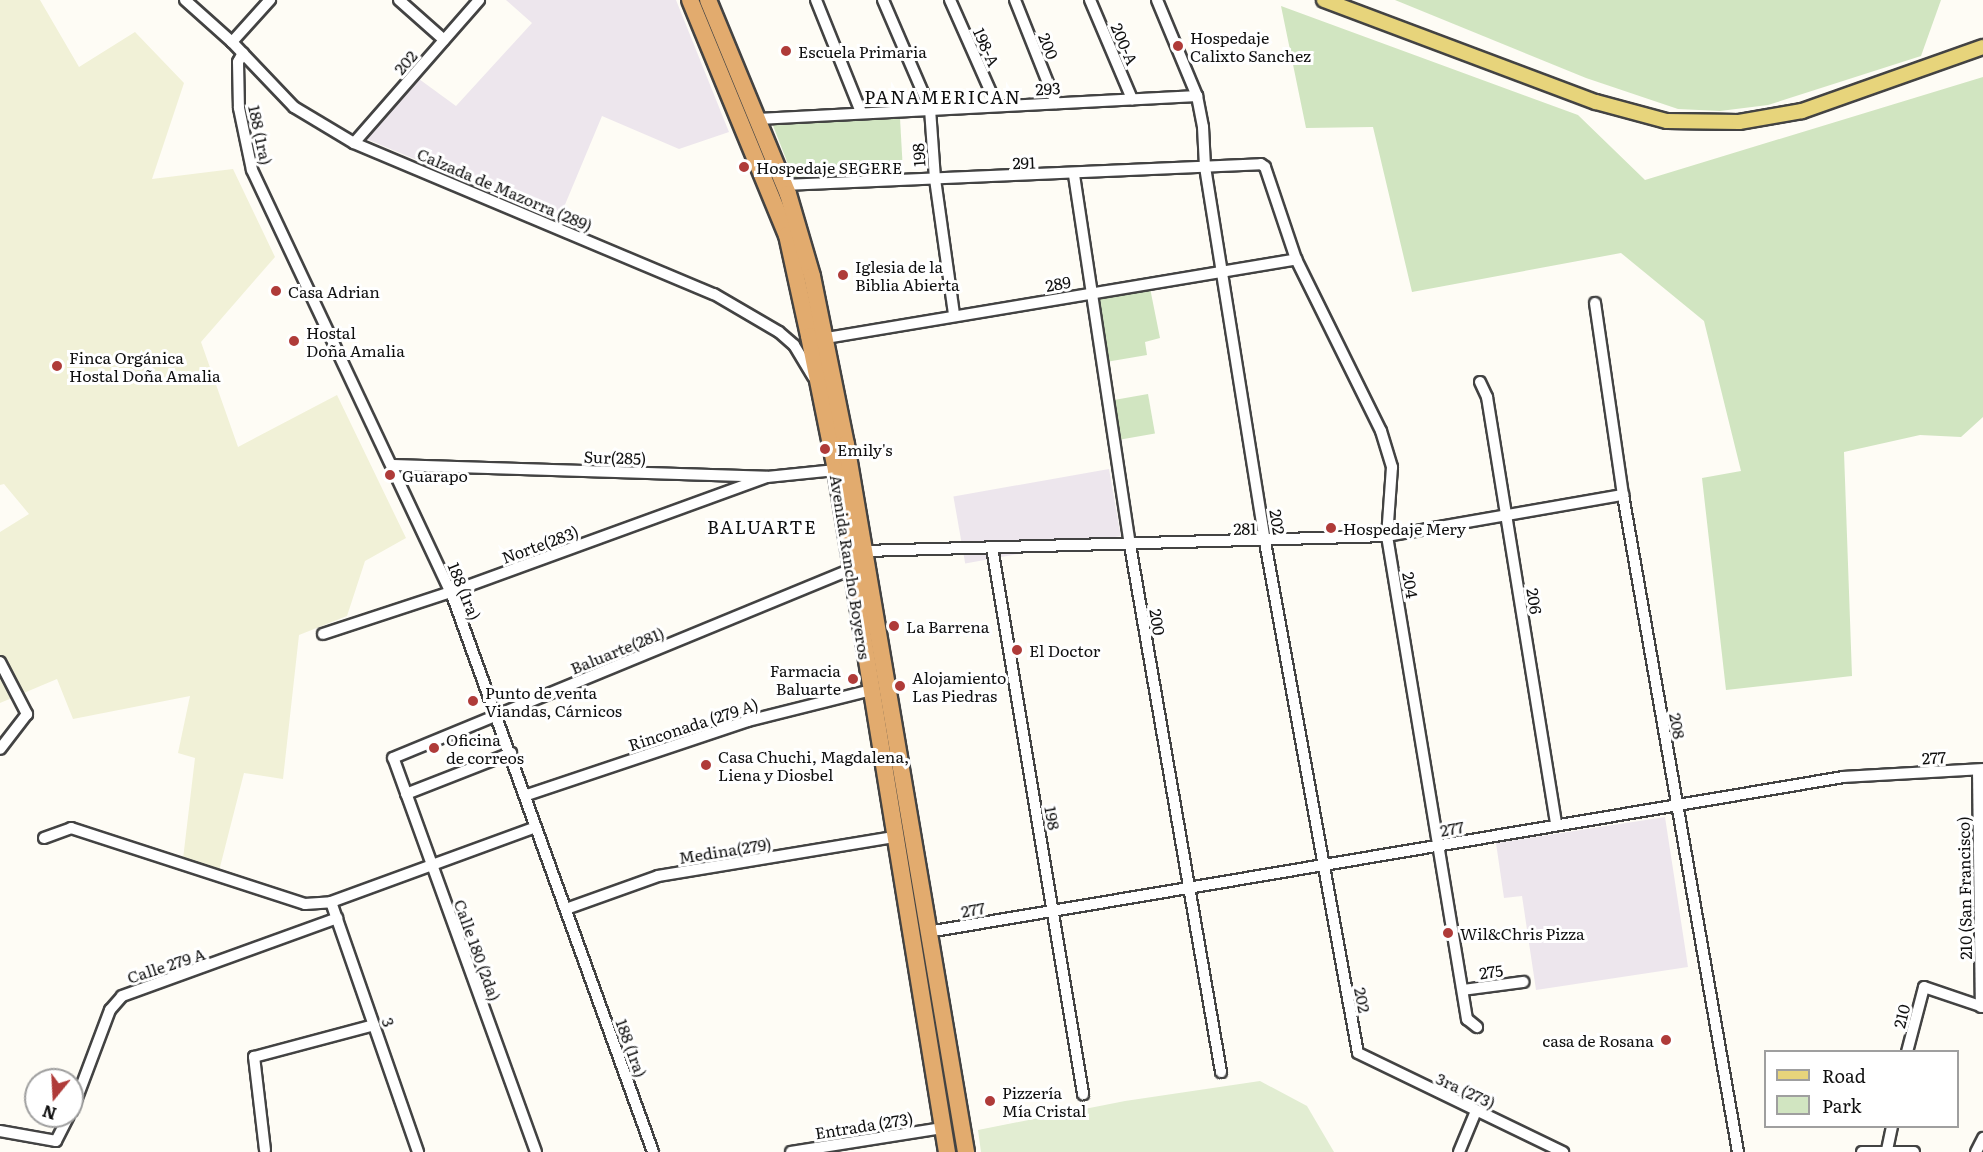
<!DOCTYPE html>
<meta charset="utf-8">
<style>
body{margin:0}
#map{position:relative;width:1983px;height:1152px;overflow:hidden;background:#fefcf5;font-family:Literata,serif}
div>[style]{position:absolute}
.industrial>*{inset:0;background:#ede6ed;transform-origin:0 0}
.farmland>*{inset:0;background:#f1f1d7}
.green>*{inset:0;background:#d1e5c1;transform-origin:0 0}
.pitch>*{inset:0;background:#e2edd2}
.roads{filter:drop-shadow(2px 0 #434343) drop-shadow(-2px 0 #434343) drop-shadow(0 2px #434343) drop-shadow(0 -2px #434343)}
.minor>*{height:10px;margin:-5px;padding:0 5px;transform-origin:5px;border-radius:5px;background:#fff}
.major>*{height:14px;margin:-7px;padding:0 7px;transform-origin:7px;border-radius:7px;background:#e7d47b}
.highway>*{height:16px;margin:-8px;padding:0 8px;transform-origin:8px;border-radius:8px;background:#e2ab6e}
.dots>*{width:16px;height:16px;translate:-50% -50%;box-sizing:border-box;border:3px solid #fff;border-radius:50%}
span{translate:-50% -50%;white-space:nowrap;text-align:center;line-height:1.15;-webkit-text-stroke:6px #fff;paint-order:stroke}
.poi-label{font-size:16px;color:#101010}
.left{translate:0 -50%;text-align:left}
.right{translate:-100% -50%;text-align:right}
.street-label{font-size:16px;color:#101010}
.neighbourhood-label{font-size:18px;color:#101010;letter-spacing:1.5px}
.legend{position:absolute;left:1764px;top:1050px;width:195px;height:78px;box-sizing:border-box;background:#fff;border:2px solid #9f9f9f;margin:0;padding:8px 10px;list-style:none;font-size:18px;color:#101010}
.legend li{display:flex;align-items:center;gap:12px;height:30px}
.legend b{width:30px;border:2px solid #9f9f9f}
.north{position:absolute;left:24px;top:1068px;width:60px;height:60px;box-sizing:border-box;background:#fff;border:2px solid #9f9f9f;border-radius:50%;rotate:198deg;font-size:16px;font-weight:700;line-height:24px;text-align:center;color:#101010}
.north::after{content:'';display:block;margin:auto;width:21px;height:27px;background:#af3b39;clip-path:polygon(50% 0,100% 100%,50% 72%,0 100%)}
</style>
<div id="map">
<div class="industrial">
<i style="clip-path:polygon(506px 0,676px 0,729px 132px,679px 149px,602px 116px,559px 219px,364px 138px,419px 79px,456px 106px,532px 23px)"></i>
<i style="left:1109px;top:469px;width:68px;height:158px;rotate:80deg"></i>
<i style="clip-path:polygon(1665px 817px,1688px 967px,1536px 990px,1522px 896px,1504px 898px,1496px 843px)"></i>
</div>
<div class="farmland">
<i style="clip-path:polygon(0 0,40px 0,79px 67px,135px 32px,184px 83px,152px 179px,233px 169px,275px 257px,201px 342px,238px 447px,337px 395px,406px 538px,365px 561px,347px 616px,299px 635px,283px 779px,244px 773px,219px 871px,183px 859px,195px 758px,178px 753px,190px 696px,73px 719px,57px 679px,0 703px,0 532px,29px 514px,4px 484px,0 485px)"></i>
</div>
<div class="green">
<i style="clip-path:polygon(1395px 0,1941px 0,1921px 56px,1768px 105px,1720px 111px,1678px 109px,1586px 78px)"></i>
<i style="clip-path:polygon(1281px 6px,1578px 115px,1645px 180px,1983px 77px,1983px 417px,1961px 437px,1920px 435px,1844px 452px,1852px 676px,1726px 690px,1702px 478px,1741px 471px,1704px 321px,1621px 253px,1412px 292px,1373px 127px,1306px 128px)"></i>
<i style="clip-path:polygon(900px 118px,903px 172px,793px 177px,772px 123px)"></i>
<i style="clip-path:polygon(1150px 288px,1160px 338px,1145px 342px,1147px 355px,1106px 362px,1095px 297px)"></i>
<i style="left:1148px;top:394px;width:40px;height:36px;rotate:80deg"></i>
</div>
<div class="pitch">
<i style="clip-path:polygon(1260px 1081px,1307px 1106px,1334px 1152px,981px 1152px,978px 1130px,1125px 1101px)"></i>
</div>
<div class="roads">
<div class="minor">
<i style="left:185px;top:0;width:63px;rotate:41.8deg"></i>
<i style="left:232px;top:42px;width:90px;rotate:46.4deg"></i>
<i style="left:294px;top:107px;width:70px;rotate:31deg"></i>
<i style="left:354px;top:143px;width:390px;rotate:22.8deg"></i>
<i style="left:714px;top:294px;width:75px;rotate:30.3deg"></i>
<i style="left:779px;top:332px;width:20px;rotate:41deg"></i>
<i style="left:794px;top:345px;width:37px;rotate:59deg"></i>
<i style="left:399px;top:0;width:60px;rotate:41.6deg"></i>
<i style="left:816px;top:0;width:121px;rotate:68.1deg"></i>
<i style="left:883px;top:0;width:119px;rotate:66.7deg"></i>
<i style="left:930px;top:109px;width:70px;rotate:85.9deg"></i>
<i style="left:935px;top:179px;width:137px;rotate:82deg"></i>
<i style="left:950px;top:0;width:116px;rotate:66.1deg"></i>
<i style="left:1015px;top:0;width:111px;rotate:68.3deg"></i>
<i style="left:1090px;top:0;width:108px;rotate:67deg"></i>
<i style="left:1157px;top:0;width:104px;rotate:67.4deg"></i>
<i style="left:1197px;top:96px;width:32px;rotate:79deg"></i>
<i style="left:1203px;top:127px;width:40px;rotate:87.1deg"></i>
<i style="left:1205px;top:167px;width:380px;rotate:80.9deg"></i>
<i style="left:1265px;top:542px;width:519px;rotate:79.69deg"></i>
<i style="left:1358px;top:1053px;width:228px;rotate:25.8deg"></i>
<i style="left:232px;top:42px;width:57px;rotate:-47.9deg"></i>
<i style="left:243px;top:53px;width:10px;rotate:119deg"></i>
<i style="left:238px;top:62px;width:46px;rotate:88.8deg"></i>
<i style="left:239px;top:108px;width:63px;rotate:78.2deg"></i>
<i style="left:252px;top:170px;width:467px;rotate:64.8deg"></i>
<i style="left:451px;top:592px;width:595px;rotate:70.16deg"></i>
<i style="left:758px;top:119px;width:440px;rotate:-3deg"></i>
<i style="left:354px;top:143px;width:190px;rotate:-48.8deg"></i>
<i style="left:1074px;top:175px;width:374px;rotate:81.4deg"></i>
<i style="left:1130px;top:545px;width:535px;rotate:80.2deg"></i>
<i style="left:784px;top:185px;width:477px;rotate:-2.5deg"></i>
<i style="left:1261px;top:164px;width:5px;rotate:37deg"></i>
<i style="left:1265px;top:167px;width:97px;rotate:71.4deg"></i>
<i style="left:1296px;top:259px;width:192px;rotate:63.7deg"></i>
<i style="left:1381px;top:431px;width:38px;rotate:73deg"></i>
<i style="left:1392px;top:467px;width:69px;rotate:94.1deg"></i>
<i style="left:1387px;top:536px;width:490px;rotate:80.6deg"></i>
<i style="left:1467px;top:1019px;width:13px;rotate:39deg"></i>
<i style="left:1595px;top:303px;width:194px;rotate:81.7deg"></i>
<i style="left:1623px;top:495px;width:667px;rotate:80.07deg"></i>
<i style="left:826px;top:338px;width:477px;rotate:-9.5deg"></i>
<i style="left:1480px;top:382px;width:17px;rotate:65deg"></i>
<i style="left:1487px;top:397px;width:434px;rotate:80.8deg"></i>
<i style="left:393px;top:465px;width:374px;rotate:1.8deg"></i>
<i style="left:767px;top:477px;width:69px;rotate:-5.8deg"></i>
<i style="left:992px;top:547px;width:555px;rotate:80.55deg"></i>
<i style="left:864px;top:551px;width:523px;rotate:-1.64deg"></i>
<i style="left:1387px;top:536px;width:240px;rotate:-9.9deg"></i>
<i style="left:323px;top:634px;width:135px;rotate:-18.2deg"></i>
<i style="left:451px;top:592px;width:336px;rotate:-20deg"></i>
<i style="left:0;top:662px;width:59px;rotate:62.6deg"></i>
<i style="left:27px;top:714px;width:44px;rotate:127.6deg"></i>
<i style="left:1978px;top:770px;width:237px;rotate:89.3deg"></i>
<i style="left:406px;top:794px;width:113px;rotate:-21.3deg"></i>
<i style="left:527px;top:795px;width:233px;rotate:-18.5deg"></i>
<i style="left:748px;top:721px;width:127px;rotate:-14.1deg"></i>
<i style="left:44px;top:838px;width:29px;rotate:-20deg"></i>
<i style="left:71px;top:828px;width:246px;rotate:18deg"></i>
<i style="left:305px;top:904px;width:26px;rotate:-4deg"></i>
<i style="left:331px;top:902px;width:218px;rotate:-20.1deg"></i>
<i style="left:331px;top:902px;width:265px;rotate:70.8deg"></i>
<i style="left:566px;top:909px;width:98px;rotate:-19.7deg"></i>
<i style="left:658px;top:876px;width:239px;rotate:-9.4deg"></i>
<i style="left:928px;top:932px;width:928px;rotate:-9.61deg"></i>
<i style="left:1843px;top:777px;width:140px;rotate:-3.3deg"></i>
<i style="left:1463px;top:990px;width:61px;rotate:-7.6deg"></i>
<i style="left:1907px;top:1052px;width:67px;rotate:-75.3deg"></i>
<i style="left:1924px;top:987px;width:62px;rotate:18.7deg"></i>
<i style="left:72px;top:1111px;width:108px;rotate:-69.4deg"></i>
<i style="left:110px;top:1010px;width:18px;rotate:-49deg"></i>
<i style="left:122px;top:996px;width:229px;rotate:-19.9deg"></i>
<i style="left:0;top:1131px;width:57px;rotate:10.1deg"></i>
<i style="left:56px;top:1141px;width:28px;rotate:-63deg"></i>
<i style="left:265px;top:1150px;width:94px;rotate:-96.7deg"></i>
<i style="left:254px;top:1057px;width:124px;rotate:-14.9deg"></i>
<i style="left:1887px;top:1150px;width:25px;rotate:-78deg"></i>
<i style="left:536px;top:1152px;width:419px;rotate:-109.9deg"></i>
<i style="left:393px;top:758px;width:496px;rotate:-22.4deg"></i>
<i style="left:791px;top:1152px;width:153px;rotate:-9deg"></i>
<i style="left:1459px;top:1152px;width:44px;rotate:-67.5deg"></i>
<i style="left:1862px;top:1152px;width:52px"></i>
<i style="left:1976px;top:1152px;width:16px;rotate:-63deg"></i>
</div>
<div class="major">
<i style="left:1324px;top:0;width:290px;rotate:20.6deg"></i>
<i style="left:1596px;top:102px;width:73px;rotate:15deg"></i>
<i style="left:1667px;top:121px;width:72px;rotate:0.8deg"></i>
<i style="left:1739px;top:122px;width:64px;rotate:-9.9deg"></i>
<i style="left:1802px;top:111px;width:192px;rotate:-19.5deg"></i>
</div>
<div class="highway">
<i style="left:690px;top:0;width:254px;rotate:67.6deg"></i>
<i style="left:787px;top:235px;width:103px;rotate:77.7deg"></i>
<i style="left:809px;top:336px;width:137px;rotate:78.6deg"></i>
<i style="left:836px;top:470px;width:691px;rotate:80.76deg"></i>
<i style="left:708px;top:0;width:210px;rotate:67.6deg"></i>
<i style="left:788px;top:194px;width:85px;rotate:73.7deg"></i>
<i style="left:812px;top:276px;width:171px;rotate:78.6deg"></i>
<i style="left:846px;top:444px;width:718px;rotate:80.38deg"></i>
</div>
</div>
<div class="dots">
<i style="left:1178px;top:46px;background:#af3b39"></i>
<i style="left:786px;top:51px;background:#af3b39"></i>
<i style="left:744px;top:167px;background:#af3b39"></i>
<i style="left:843px;top:275px;background:#af3b39"></i>
<i style="left:276px;top:291px;background:#af3b39"></i>
<i style="left:294px;top:341px;background:#af3b39"></i>
<i style="left:57px;top:366px;background:#af3b39"></i>
<i style="left:825px;top:449px;background:#af3b39"></i>
<i style="left:390px;top:475px;background:#af3b39"></i>
<i style="left:1331px;top:528px;background:#af3b39"></i>
<i style="left:894px;top:626px;background:#af3b39"></i>
<i style="left:1017px;top:650px;background:#af3b39"></i>
<i style="left:853px;top:679px;background:#af3b39"></i>
<i style="left:900px;top:686px;background:#af3b39"></i>
<i style="left:473px;top:701px;background:#af3b39"></i>
<i style="left:434px;top:748px;background:#af3b39"></i>
<i style="left:706px;top:765px;background:#af3b39"></i>
<i style="left:1448px;top:933px;background:#af3b39"></i>
<i style="left:1666px;top:1040px;background:#af3b39"></i>
<i style="left:990px;top:1101px;background:#af3b39"></i>
</div>
<div class="poi-label">
<span class="left" style="left:1190px;top:46px">Hospedaje<br>Calixto Sanchez</span>
<span class="left" style="left:798px;top:51px">Escuela Primaria</span>
<span class="left" style="left:756px;top:167px">Hospedaje SEGERE</span>
<span class="left" style="left:855px;top:275px">Iglesia de la<br>Biblia Abierta</span>
<span class="left" style="left:288px;top:291px">Casa Adrian</span>
<span class="left" style="left:306px;top:341px">Hostal<br>Doña Amalia</span>
<span class="left" style="left:69px;top:366px">Finca Orgánica<br>Hostal Doña Amalia</span>
<span class="left" style="left:837px;top:449px">Emily's</span>
<span class="left" style="left:402px;top:475px">Guarapo</span>
<span class="left" style="left:1343px;top:528px">Hospedaje Mery</span>
<span class="left" style="left:906px;top:626px">La Barrena</span>
<span class="left" style="left:1029px;top:650px">El Doctor</span>
<span class="right" style="left:841px;top:679px">Farmacia<br>Baluarte</span>
<span class="left" style="left:912px;top:686px">Alojamiento<br>Las Piedras</span>
<span class="left" style="left:485px;top:701px">Punto de venta<br>Viandas, Cárnicos</span>
<span class="left" style="left:446px;top:748px">Oficina<br>de correos</span>
<span class="left" style="left:718px;top:765px">Casa Chuchi, Magdalena,<br>Liena y Diosbel</span>
<span class="left" style="left:1460px;top:933px">Wil&amp;Chris Pizza</span>
<span class="right" style="left:1654px;top:1040px">casa de Rosana</span>
<span class="left" style="left:1002px;top:1101px">Pizzería<br>Mía Cristal</span>
</div>
<div class="street-label">
<span style="left:1125px;top:44px;rotate:67deg">200-A</span>
<span style="left:1049px;top:46px;rotate:68deg">200</span>
<span style="left:987px;top:47px;rotate:66deg">198-A</span>
<span style="left:405px;top:62px;rotate:-49deg">202</span>
<span style="left:1048px;top:88px;rotate:-3deg">293</span>
<span style="left:261px;top:135px;rotate:78deg">188 (1ra)</span>
<span style="left:918px;top:155px;rotate:-94deg">198</span>
<span style="left:1024px;top:162px;rotate:-2deg">291</span>
<span style="left:505px;top:189px;rotate:23deg">Calzada de Mazorra (289)</span>
<span style="left:1058px;top:283px;rotate:-10deg">289</span>
<span style="left:615px;top:457px;rotate:2deg">Sur(285)</span>
<span style="left:1278px;top:522px;rotate:81deg">202</span>
<span style="left:1245px;top:528px;rotate:-1deg">281</span>
<span style="left:540px;top:544px;rotate:-20deg">Norte(283)</span>
<span style="left:851px;top:567px;rotate:81deg">Avenida Rancho Boyeros</span>
<span style="left:1411px;top:585px;rotate:80deg">204</span>
<span style="left:465px;top:591px;rotate:68deg">188 (1ra)</span>
<span style="left:1535px;top:601px;rotate:81deg">206</span>
<span style="left:1158px;top:622px;rotate:81deg">200</span>
<span style="left:617px;top:650px;rotate:-22deg">Baluarte(281)</span>
<span style="left:693px;top:724px;rotate:-18deg">Rinconada (279 A)</span>
<span style="left:1678px;top:726px;rotate:80deg">208</span>
<span style="left:1934px;top:757px;rotate:-3deg">277</span>
<span style="left:1053px;top:818px;rotate:80deg">198</span>
<span style="left:1452px;top:828px;rotate:-10deg">277</span>
<span style="left:725px;top:850px;rotate:-9deg">Medina(279)</span>
<span style="left:1964px;top:888px;rotate:-91deg">210 (San Francisco)</span>
<span style="left:973px;top:909px;rotate:-10deg">277</span>
<span style="left:478px;top:950px;rotate:70deg">Calle 180 (2da)</span>
<span style="left:166px;top:965px;rotate:-18deg">Calle 279 A</span>
<span style="left:1491px;top:971px;rotate:-8deg">275</span>
<span style="left:1363px;top:1000px;rotate:79deg">202</span>
<span style="left:1901px;top:1016px;rotate:-76deg">210</span>
<span style="left:389px;top:1022px;rotate:71deg">3</span>
<span style="left:632px;top:1048px;rotate:70deg">188 (1ra)</span>
<span style="left:1466px;top:1090px;rotate:25deg">3ra (273)</span>
<span style="left:864px;top:1125px;rotate:-9deg">Entrada (273)</span>
</div>
<div class="neighbourhood-label">
<span style="left:943px;top:97px">PANAMERICAN</span>
<span style="left:762px;top:527px">BALUARTE</span>
</div>
<ul class="legend">
<li><b style="height:8px;background:#e7d47b"></b>Road</li>
<li><b style="height:16px;background:#d1e5c1"></b>Park</li>
</ul>
<div class="north">N</div>
</div>
